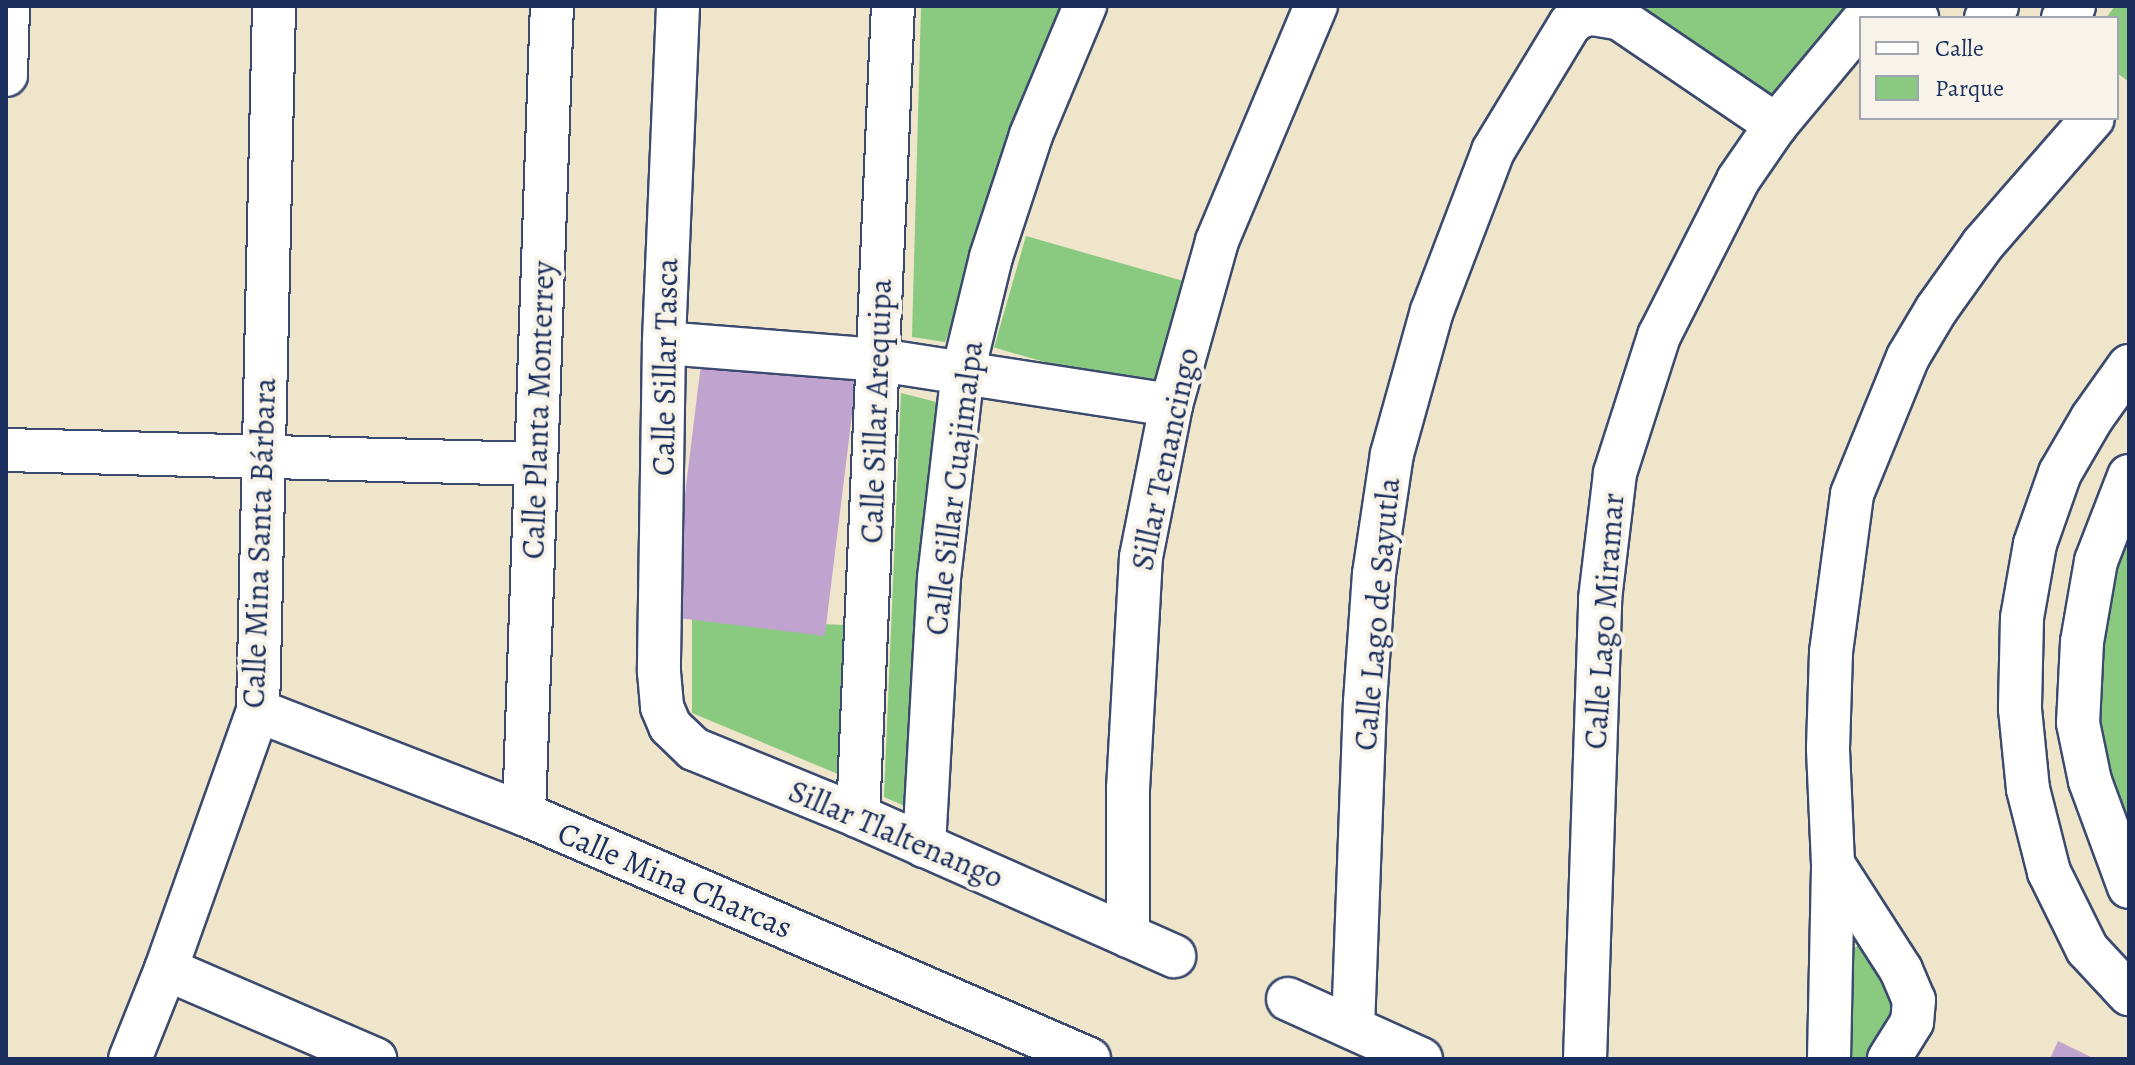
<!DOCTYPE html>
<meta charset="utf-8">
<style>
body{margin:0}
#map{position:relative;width:2135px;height:1065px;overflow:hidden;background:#eee5ca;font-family:Alegreya,serif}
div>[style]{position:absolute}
.green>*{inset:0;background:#89c980;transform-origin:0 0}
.building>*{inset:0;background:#c1a3cf;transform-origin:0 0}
.roads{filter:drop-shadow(2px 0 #3b4a6e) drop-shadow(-2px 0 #3b4a6e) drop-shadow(0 2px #3b4a6e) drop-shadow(0 -2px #3b4a6e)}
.minor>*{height:42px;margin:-21px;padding:0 21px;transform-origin:21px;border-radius:21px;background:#fff}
span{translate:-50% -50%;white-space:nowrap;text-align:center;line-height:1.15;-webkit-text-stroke:8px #f7f3e8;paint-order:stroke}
.street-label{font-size:32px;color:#1b2f5e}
.frame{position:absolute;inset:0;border:8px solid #1b2f5e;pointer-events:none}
.legend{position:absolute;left:1859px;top:16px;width:260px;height:104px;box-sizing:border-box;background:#f7f3e8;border:2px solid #9fa5b1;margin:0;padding:10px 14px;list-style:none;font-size:24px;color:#1b2f5e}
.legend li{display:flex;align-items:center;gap:16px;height:40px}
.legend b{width:40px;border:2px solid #9fa5b1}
</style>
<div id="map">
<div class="green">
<i style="clip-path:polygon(921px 6px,1071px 6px,945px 342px,912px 337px)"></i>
<i style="clip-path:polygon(1620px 6px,1845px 6px,1772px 100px)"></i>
<i style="clip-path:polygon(2115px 6px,2129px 6px,2129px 82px,2117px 73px,2117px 18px,2106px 18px)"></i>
<i style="left:1026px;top:236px;width:170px;height:116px;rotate:16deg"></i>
<i style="clip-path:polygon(901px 393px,944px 404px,909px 808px,884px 797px)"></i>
<i style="clip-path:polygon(2129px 489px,2129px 865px,2083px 719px)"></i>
<i style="clip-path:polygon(692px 619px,846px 625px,845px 777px,692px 713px)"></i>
<i style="clip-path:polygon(1862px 942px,1898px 991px,1883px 1059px,1846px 1059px,1851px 951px)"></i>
</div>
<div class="building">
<i style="left:702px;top:356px;width:156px;height:263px;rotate:7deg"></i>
<i style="clip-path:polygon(2058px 1041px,2095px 1059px,2050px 1059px)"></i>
</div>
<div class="roads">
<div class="minor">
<i style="left:678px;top:6px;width:337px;rotate:92.4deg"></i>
<i style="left:664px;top:343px;width:329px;rotate:90.9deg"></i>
<i style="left:659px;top:672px;width:35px;rotate:85deg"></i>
<i style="left:662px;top:707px;width:21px;rotate:67deg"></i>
<i style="left:670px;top:726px;width:33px;rotate:44deg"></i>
<i style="left:694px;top:749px;width:177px;rotate:22.2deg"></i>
<i style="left:858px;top:816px;width:346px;rotate:23.9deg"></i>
<i style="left:1868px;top:18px;width:25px;rotate:-21deg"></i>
<i style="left:1891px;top:9px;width:15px;rotate:4deg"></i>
<i style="left:1906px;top:10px;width:14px;rotate:36deg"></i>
<i style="left:1986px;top:18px;width:16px;rotate:-47deg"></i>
<i style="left:2063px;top:18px;width:16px;rotate:-47deg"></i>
<i style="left:6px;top:75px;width:69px;rotate:-88.3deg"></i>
<i style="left:664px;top:343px;width:216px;rotate:4.5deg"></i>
<i style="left:879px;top:360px;width:295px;rotate:8.8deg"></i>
<i style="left:2129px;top:366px;width:64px;rotate:125.4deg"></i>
<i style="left:2092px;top:418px;width:64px;rotate:120.2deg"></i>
<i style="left:2060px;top:473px;width:75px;rotate:109.4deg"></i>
<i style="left:2035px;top:544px;width:75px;rotate:100deg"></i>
<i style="left:2022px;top:618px;width:91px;rotate:91.3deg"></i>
<i style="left:2020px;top:709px;width:80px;rotate:84.3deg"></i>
<i style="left:2028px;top:789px;width:86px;rotate:75.8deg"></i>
<i style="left:2049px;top:872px;width:86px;rotate:63.7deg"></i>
<i style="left:2087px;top:949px;width:62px;rotate:47deg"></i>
<i style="left:6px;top:450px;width:530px;rotate:1.51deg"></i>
<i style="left:2129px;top:476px;width:91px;rotate:111.2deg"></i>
<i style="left:2096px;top:561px;width:82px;rotate:99.8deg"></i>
<i style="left:2082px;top:642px;width:81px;rotate:92.8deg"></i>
<i style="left:2078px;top:723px;width:59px;rotate:78.3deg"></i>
<i style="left:2090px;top:781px;width:113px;rotate:69.8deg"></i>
<i style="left:258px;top:711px;width:285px;rotate:21.2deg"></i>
<i style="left:524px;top:814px;width:616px;rotate:23.44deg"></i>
<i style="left:524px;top:814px;width:808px;rotate:-88.02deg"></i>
<i style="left:858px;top:816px;width:811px;rotate:-87.53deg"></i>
<i style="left:924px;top:846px;width:268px;rotate:-86.8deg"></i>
<i style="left:939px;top:578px;width:207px;rotate:-83.4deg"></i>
<i style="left:963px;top:372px;width:118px;rotate:-76.3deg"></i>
<i style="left:991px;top:257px;width:128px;rotate:-71.8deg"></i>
<i style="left:1031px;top:135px;width:140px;rotate:-67.3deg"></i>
<i style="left:1833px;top:864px;width:126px;rotate:57.3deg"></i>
<i style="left:1901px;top:970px;width:33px;rotate:67deg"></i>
<i style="left:1914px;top:1000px;width:22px;rotate:95deg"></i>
<i style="left:1912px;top:1022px;width:44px;rotate:121.9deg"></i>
<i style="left:1128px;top:936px;width:147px;rotate:-90deg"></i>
<i style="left:1128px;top:789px;width:232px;rotate:-86.8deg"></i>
<i style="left:1141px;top:557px;width:155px;rotate:-78.8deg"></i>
<i style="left:1171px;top:405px;width:170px;rotate:-74.3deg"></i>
<i style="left:1217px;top:241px;width:255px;rotate:-67.2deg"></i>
<i style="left:166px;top:969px;width:228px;rotate:23.3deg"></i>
<i style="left:1288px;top:999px;width:146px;rotate:24.3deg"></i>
<i style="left:1353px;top:1028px;width:326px;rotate:-87.9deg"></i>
<i style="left:1365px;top:702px;width:128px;rotate:-86deg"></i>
<i style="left:1374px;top:574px;width:121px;rotate:-81.5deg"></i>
<i style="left:1392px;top:454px;width:148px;rotate:-74.4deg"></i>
<i style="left:1432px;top:311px;width:171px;rotate:-69.1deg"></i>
<i style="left:1493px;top:151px;width:149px;rotate:-58.8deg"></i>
<i style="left:1570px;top:24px;width:14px;rotate:-36deg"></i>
<i style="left:1581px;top:16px;width:12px;rotate:-9deg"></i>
<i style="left:1593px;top:14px;width:27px;rotate:10deg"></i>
<i style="left:1620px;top:19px;width:189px;rotate:34.2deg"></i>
<i style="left:130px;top:1059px;width:97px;rotate:-68.2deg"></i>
<i style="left:166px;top:969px;width:274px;rotate:-70.4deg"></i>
<i style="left:258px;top:711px;width:705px;rotate:-88.7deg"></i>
<i style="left:1585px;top:1059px;width:460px;rotate:-88.1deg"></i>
<i style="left:1600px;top:599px;width:127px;rotate:-83.2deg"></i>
<i style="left:1615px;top:473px;width:144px;rotate:-72.2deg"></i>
<i style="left:1659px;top:336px;width:175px;rotate:-63.1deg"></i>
<i style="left:1738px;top:180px;width:67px;rotate:-55.4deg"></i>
<i style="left:1776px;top:125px;width:133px;rotate:-50.2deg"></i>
<i style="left:1829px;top:1059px;width:195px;rotate:-88.8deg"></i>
<i style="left:1833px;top:864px;width:116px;rotate:-92.5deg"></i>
<i style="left:1828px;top:748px;width:96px;rotate:-88.2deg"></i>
<i style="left:1831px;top:652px;width:159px;rotate:-82.4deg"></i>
<i style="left:1852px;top:494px;width:148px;rotate:-67.8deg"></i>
<i style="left:1908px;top:357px;width:55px;rotate:-59.2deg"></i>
<i style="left:1936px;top:310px;width:81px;rotate:-54.5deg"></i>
<i style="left:1983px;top:244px;width:167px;rotate:-48.9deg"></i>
</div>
</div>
<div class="street-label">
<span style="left:665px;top:367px;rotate:-89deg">Calle Sillar Tasca</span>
<span style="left:538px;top:410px;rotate:-88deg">Calle Planta Monterrey</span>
<span style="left:876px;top:411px;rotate:-88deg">Calle Sillar Arequipa</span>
<span style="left:1165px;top:459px;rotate:-78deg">Sillar Tenancingo</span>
<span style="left:954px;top:488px;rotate:-83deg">Calle Sillar Cuajimalpa</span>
<span style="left:259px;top:543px;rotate:-88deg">Calle Mina Santa Bárbara</span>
<span style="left:1377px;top:614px;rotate:-85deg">Calle Lago de Sayutla</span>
<span style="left:1604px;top:621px;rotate:-86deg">Calle Lago Miramar</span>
<span style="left:896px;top:834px;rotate:23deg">Sillar Tlaltenango</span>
<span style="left:675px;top:880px;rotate:23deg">Calle Mina Charcas</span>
</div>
<div class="frame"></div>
<ul class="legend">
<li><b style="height:10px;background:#fff"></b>Calle</li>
<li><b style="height:22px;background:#89c980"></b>Parque</li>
</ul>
</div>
